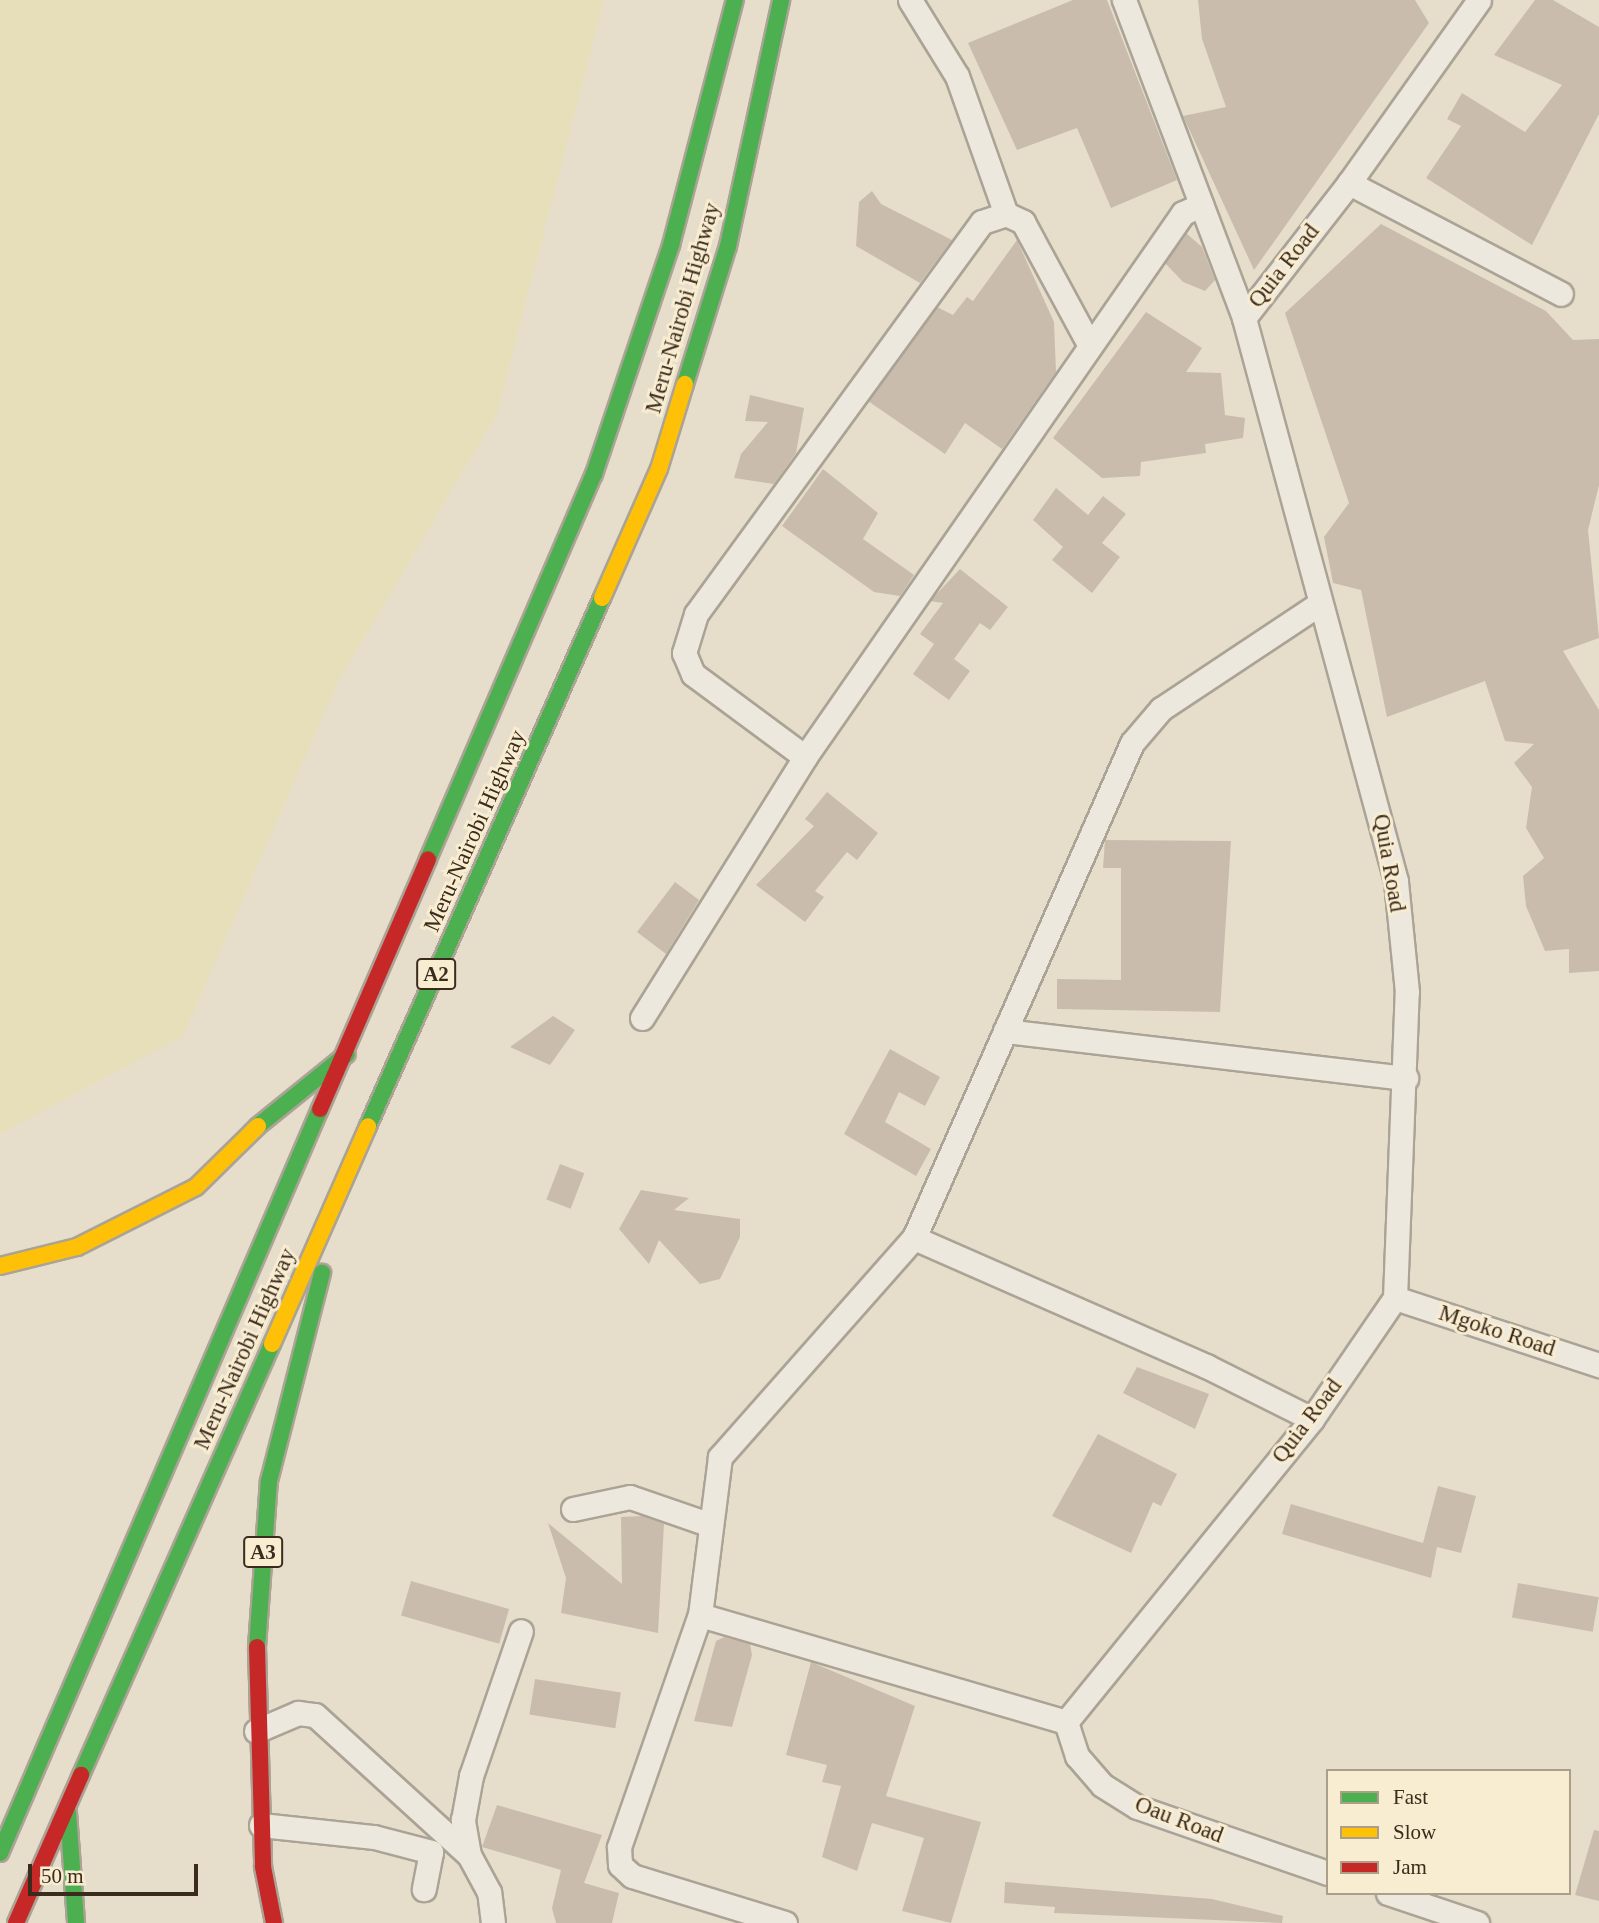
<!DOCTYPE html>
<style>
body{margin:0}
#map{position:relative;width:1599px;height:1923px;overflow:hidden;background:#e6decb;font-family:Georgia,serif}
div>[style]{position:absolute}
.farmland>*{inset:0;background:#e7deba}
.building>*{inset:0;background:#cabcac;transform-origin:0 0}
.roads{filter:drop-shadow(2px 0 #aba395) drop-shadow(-2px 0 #aba395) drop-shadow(0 2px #aba395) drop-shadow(0 -2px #aba395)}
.street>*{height:23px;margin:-11.5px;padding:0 11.5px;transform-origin:11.5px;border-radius:11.5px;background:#ede8de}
.fast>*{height:16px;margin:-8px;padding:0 8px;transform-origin:8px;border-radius:8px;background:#4caf50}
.slow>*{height:16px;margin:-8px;padding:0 8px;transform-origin:8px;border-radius:8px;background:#ffc107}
.jam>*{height:16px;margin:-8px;padding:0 8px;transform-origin:8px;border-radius:8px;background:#c62828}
span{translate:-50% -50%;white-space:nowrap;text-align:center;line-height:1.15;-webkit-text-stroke:6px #f8ecd1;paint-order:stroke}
.shield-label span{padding:2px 5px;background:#f8ecd1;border:2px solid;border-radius:5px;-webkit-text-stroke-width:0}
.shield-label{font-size:21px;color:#3b2b1c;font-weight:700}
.street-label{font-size:23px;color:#3b2b1c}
.legend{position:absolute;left:1326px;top:1769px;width:245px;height:126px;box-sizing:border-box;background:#f8ecd1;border:2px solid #ac9f89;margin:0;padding:9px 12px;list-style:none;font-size:21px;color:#3b2b1c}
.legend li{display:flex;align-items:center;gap:14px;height:35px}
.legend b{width:35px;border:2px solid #ac9f89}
.scale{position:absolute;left:28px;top:1864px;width:170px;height:32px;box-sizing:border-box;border:4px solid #3b2b1c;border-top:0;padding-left:9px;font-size:21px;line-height:24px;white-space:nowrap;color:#3b2b1c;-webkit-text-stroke:5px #f8ecd1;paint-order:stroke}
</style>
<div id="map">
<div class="farmland">
<i style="clip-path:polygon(0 0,604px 0,497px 414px,338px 682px,183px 1036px,0 1134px)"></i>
</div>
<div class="building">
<i style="clip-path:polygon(1073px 0,1107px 0,1177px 180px,1111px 208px,1077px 128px,1017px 150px,968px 43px)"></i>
<i style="clip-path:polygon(1198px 0,1415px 0,1429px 23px,1254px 270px,1183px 116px,1226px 107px,1202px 39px)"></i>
<i style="clip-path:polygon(1535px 0,1553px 0,1599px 27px,1599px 114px,1532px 245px,1426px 178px,1461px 126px,1447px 119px,1462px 93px,1525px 132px,1562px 85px,1494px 55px)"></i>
<i style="clip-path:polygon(872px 191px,881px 204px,952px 240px,920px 283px,856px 246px,859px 202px)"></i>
<i style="clip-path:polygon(1381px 224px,1546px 311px,1573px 340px,1599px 339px,1599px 485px,1588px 530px,1599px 638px,1563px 651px,1599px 710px,1599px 971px,1569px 973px,1569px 949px,1545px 951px,1526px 906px,1523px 876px,1544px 858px,1526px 828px,1532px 787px,1514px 763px,1534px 744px,1505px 741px,1485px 681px,1387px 717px,1361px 590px,1333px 583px,1324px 537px,1349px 503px,1285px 313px)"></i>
<i style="clip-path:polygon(1186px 233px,1202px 247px,1215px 280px,1205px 291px,1183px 282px,1165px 263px)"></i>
<i style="clip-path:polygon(1017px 240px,1054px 322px,1056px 372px,1002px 449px,965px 423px,945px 454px,868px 401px,937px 307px,953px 315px,967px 297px,973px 301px)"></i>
<i style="clip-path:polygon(1146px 312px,1202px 348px,1186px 372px,1221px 373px,1225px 415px,1245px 418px,1243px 438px,1205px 444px,1206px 453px,1141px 462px,1140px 476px,1102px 478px,1053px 438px)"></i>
<i style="clip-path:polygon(750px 395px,804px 408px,796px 453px,774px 484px,734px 478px,741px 454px,768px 422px,745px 421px)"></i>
<i style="clip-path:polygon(823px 469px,878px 513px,863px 539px,914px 575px,900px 596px,874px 592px,782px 526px)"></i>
<i style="clip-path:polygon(1056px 488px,1088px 515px,1103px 496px,1126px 514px,1102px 543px,1120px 557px,1092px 593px,1052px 560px,1063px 547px,1033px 520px)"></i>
<i style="clip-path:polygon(960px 569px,1008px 607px,990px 630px,980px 623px,954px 659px,970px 671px,949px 700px,913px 674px,934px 644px,920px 634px,943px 603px,930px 601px)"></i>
<i style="clip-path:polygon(827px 792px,878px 833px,857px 860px,847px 852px,815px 891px,824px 897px,805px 922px,756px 885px,814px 826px,805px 819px)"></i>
<i style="clip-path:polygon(1105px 840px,1231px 841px,1220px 1012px,1057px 1009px,1057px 979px,1121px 980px,1121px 868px,1103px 868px)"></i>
<i style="clip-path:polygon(675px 882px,699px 900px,666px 954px,637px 932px)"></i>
<i style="clip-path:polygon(553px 1016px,575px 1030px,550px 1065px,510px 1047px)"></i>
<i style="clip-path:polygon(890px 1049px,940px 1077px,925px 1106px,899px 1092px,885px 1122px,931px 1149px,916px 1176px,844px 1134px)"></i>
<i style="left:560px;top:1164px;width:26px;height:38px;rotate:21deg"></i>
<i style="clip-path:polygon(641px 1190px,689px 1198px,674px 1210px,740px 1219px,740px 1237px,720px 1279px,700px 1284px,659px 1240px,649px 1264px,619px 1229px)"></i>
<i style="clip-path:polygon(1137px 1367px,1209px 1394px,1195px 1429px,1123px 1393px)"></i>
<i style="clip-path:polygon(1098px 1434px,1177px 1474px,1161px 1506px,1153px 1502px,1131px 1553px,1052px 1516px)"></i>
<i style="clip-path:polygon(1438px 1486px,1476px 1496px,1461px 1553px,1437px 1547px,1431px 1578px,1282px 1534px,1291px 1504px,1423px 1543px)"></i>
<i style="clip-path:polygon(642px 1516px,664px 1524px,658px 1633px,561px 1613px,566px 1578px,548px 1523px,622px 1584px,621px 1517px)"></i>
<i style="left:411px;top:1581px;width:102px;height:36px;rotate:16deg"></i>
<i style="left:1518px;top:1583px;width:82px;height:35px;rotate:10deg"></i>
<i style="clip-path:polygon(724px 1637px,750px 1644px,752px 1655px,732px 1727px,694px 1721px,716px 1641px)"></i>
<i style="clip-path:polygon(811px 1662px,915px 1706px,886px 1796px,981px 1822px,951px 1923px,902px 1911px,924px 1838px,872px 1823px,857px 1871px,822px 1857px,841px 1786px,822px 1782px,827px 1765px,786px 1755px)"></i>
<i style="left:535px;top:1679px;width:87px;height:36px;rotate:9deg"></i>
<i style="clip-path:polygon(497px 1805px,602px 1835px,584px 1883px,619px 1893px,612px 1923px,556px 1923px,552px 1908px,561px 1870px,482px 1847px)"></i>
<i style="clip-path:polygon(1594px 1830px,1599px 1831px,1599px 1901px,1575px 1895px)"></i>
<i style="clip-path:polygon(1005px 1882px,1212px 1899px,1283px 1916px,1282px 1923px,1054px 1913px,1055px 1907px,1004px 1903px)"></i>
</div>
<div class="roads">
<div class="street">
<i style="left:910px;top:0;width:89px;rotate:58.3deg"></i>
<i style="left:957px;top:76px;width:146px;rotate:70.5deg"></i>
<i style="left:1124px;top:0;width:340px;rotate:69.3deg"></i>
<i style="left:1349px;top:183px;width:224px;rotate:-54.6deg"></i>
<i style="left:805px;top:757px;width:139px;rotate:-143.5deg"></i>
<i style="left:693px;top:674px;width:23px;rotate:-113deg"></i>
<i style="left:684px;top:653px;width:41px;rotate:-72.9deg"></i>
<i style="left:696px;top:614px;width:485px;rotate:-53.9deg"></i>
<i style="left:982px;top:222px;width:25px;rotate:-18deg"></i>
<i style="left:1006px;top:214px;width:19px;rotate:25deg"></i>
<i style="left:1023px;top:222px;width:139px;rotate:61.6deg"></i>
<i style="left:642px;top:1018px;width:308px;rotate:-58deg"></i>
<i style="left:805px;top:757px;width:662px;rotate:-55.21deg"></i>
<i style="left:1183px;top:213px;width:20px;rotate:-24deg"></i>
<i style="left:1005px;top:1031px;width:404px;rotate:6.7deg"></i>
<i style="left:1395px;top:1298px;width:215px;rotate:18.2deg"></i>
<i style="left:1312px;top:1419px;width:119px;rotate:-153.4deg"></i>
<i style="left:1206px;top:1366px;width:319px;rotate:-156.3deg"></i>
<i style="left:914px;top:1238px;width:541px;rotate:-66.23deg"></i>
<i style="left:1132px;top:743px;width:45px;rotate:-49.5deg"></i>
<i style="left:1161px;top:709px;width:190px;rotate:-33.6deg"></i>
<i style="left:573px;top:1509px;width:58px;rotate:-11.9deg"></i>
<i style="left:630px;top:1497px;width:83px;rotate:19.1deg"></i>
<i style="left:700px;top:1615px;width:159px;rotate:-82.8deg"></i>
<i style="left:720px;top:1457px;width:293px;rotate:-48.5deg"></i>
<i style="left:1066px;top:1722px;width:390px;rotate:-50.9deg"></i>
<i style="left:1312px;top:1419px;width:147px;rotate:-55.6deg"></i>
<i style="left:1395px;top:1298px;width:306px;rotate:-87.8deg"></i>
<i style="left:1407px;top:992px;width:112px;rotate:-95.7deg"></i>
<i style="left:1396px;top:881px;width:583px;rotate:-105.11deg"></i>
<i style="left:1244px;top:318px;width:171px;rotate:-52.1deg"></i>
<i style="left:1349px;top:183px;width:239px;rotate:27.6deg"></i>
<i style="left:1066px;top:1722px;width:36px;rotate:72deg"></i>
<i style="left:1077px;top:1756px;width:38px;rotate:49deg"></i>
<i style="left:1102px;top:1785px;width:41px;rotate:32.2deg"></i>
<i style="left:1137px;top:1807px;width:202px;rotate:19.1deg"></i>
<i style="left:256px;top:1731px;width:46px;rotate:-23.2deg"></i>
<i style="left:298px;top:1713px;width:17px;rotate:7deg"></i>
<i style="left:315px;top:1715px;width:208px;rotate:42.3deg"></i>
<i style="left:261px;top:1825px;width:114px;rotate:6.1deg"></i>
<i style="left:374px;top:1837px;width:59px;rotate:14.7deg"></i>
<i style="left:431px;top:1852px;width:38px;rotate:101deg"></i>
<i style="left:1388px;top:1893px;width:94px;rotate:18.6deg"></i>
<i style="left:493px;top:1923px;width:31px;rotate:-97deg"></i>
<i style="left:489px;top:1892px;width:42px;rotate:-118.4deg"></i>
<i style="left:469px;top:1855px;width:36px;rotate:-100deg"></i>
<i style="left:463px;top:1820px;width:45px;rotate:-79.7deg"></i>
<i style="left:471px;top:1776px;width:153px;rotate:-71deg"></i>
<i style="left:785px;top:1923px;width:160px;rotate:-162.9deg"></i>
<i style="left:632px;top:1876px;width:16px;rotate:-137deg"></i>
<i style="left:620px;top:1865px;width:18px;rotate:-93deg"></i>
<i style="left:619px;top:1847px;width:246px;rotate:-70.8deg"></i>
<i style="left:700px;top:1615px;width:381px;rotate:16.3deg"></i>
</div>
<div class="fast">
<i style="left:685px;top:384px;width:145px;rotate:-72.7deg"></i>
<i style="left:728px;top:246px;width:252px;rotate:-77.8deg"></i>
<i style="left:428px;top:859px;width:419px;rotate:-66.7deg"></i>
<i style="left:594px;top:474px;width:242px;rotate:-71.4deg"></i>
<i style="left:671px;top:245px;width:253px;rotate:-75.4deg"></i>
<i style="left:258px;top:1126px;width:114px;rotate:-39deg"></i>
<i style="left:368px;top:1126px;width:578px;rotate:-66.1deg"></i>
<i style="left:257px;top:1647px;width:166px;rotate:-85.9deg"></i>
<i style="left:269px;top:1481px;width:215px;rotate:-75.7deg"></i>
<i style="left:81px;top:1775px;width:471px;rotate:-66.1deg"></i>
<i style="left:68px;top:1813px;width:110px;rotate:85.8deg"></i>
<i style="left:0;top:1853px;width:810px;rotate:-66.73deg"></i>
</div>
<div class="slow">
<i style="left:602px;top:598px;width:141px;rotate:-66.2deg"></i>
<i style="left:659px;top:469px;width:89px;rotate:-73deg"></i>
<i style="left:0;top:1266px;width:79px;rotate:-13.9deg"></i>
<i style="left:77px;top:1247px;width:133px;rotate:-26.8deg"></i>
<i style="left:196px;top:1187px;width:87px;rotate:-44.5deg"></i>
<i style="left:272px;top:1344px;width:238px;rotate:-66.2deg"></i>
</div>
<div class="jam">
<i style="left:320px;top:1109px;width:272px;rotate:-66.6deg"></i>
<i style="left:257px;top:1647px;width:220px;rotate:88.4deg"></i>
<i style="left:263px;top:1867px;width:57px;rotate:78.9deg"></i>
<i style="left:16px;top:1923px;width:162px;rotate:-66.3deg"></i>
</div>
</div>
<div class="shield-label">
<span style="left:436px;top:974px">A2</span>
<span style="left:263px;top:1552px">A3</span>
</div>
<div class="street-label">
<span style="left:1284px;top:266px;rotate:-52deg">Quia Road</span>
<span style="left:683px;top:308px;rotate:-74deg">Meru-Nairobi Highway</span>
<span style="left:475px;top:831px;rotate:-66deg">Meru-Nairobi Highway</span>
<span style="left:1389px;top:863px;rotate:80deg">Quia Road</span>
<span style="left:1497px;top:1331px;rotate:18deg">Mgoko Road</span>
<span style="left:245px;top:1349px;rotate:-66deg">Meru-Nairobi Highway</span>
<span style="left:1307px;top:1421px;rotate:-53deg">Quia Road</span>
<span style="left:1179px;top:1820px;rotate:21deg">Oau Road</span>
</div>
<ul class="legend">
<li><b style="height:9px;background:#4caf50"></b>Fast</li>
<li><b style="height:9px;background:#ffc107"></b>Slow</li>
<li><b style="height:9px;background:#c62828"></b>Jam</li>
</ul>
<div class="scale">50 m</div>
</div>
